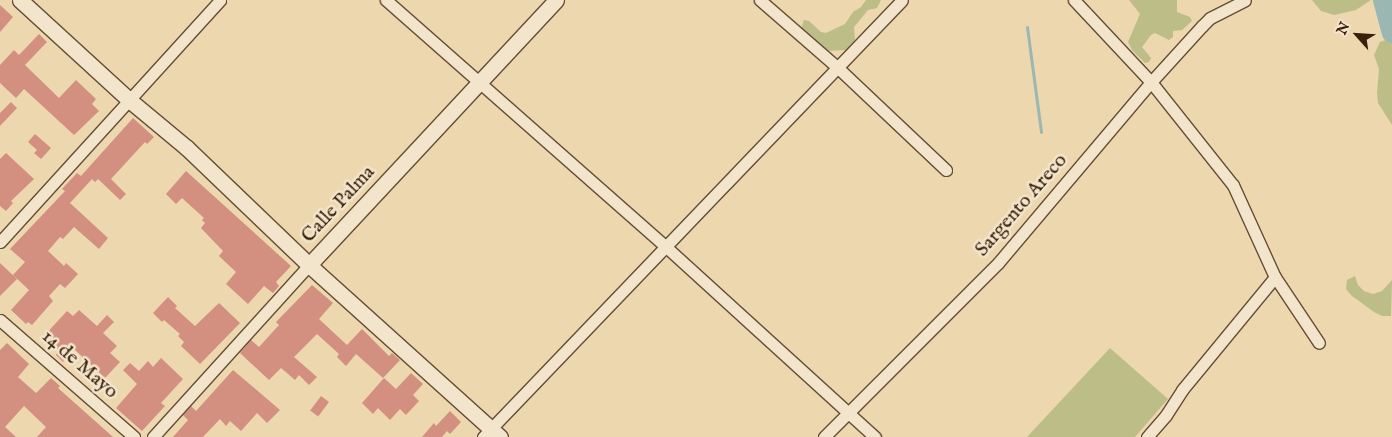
<!DOCTYPE html>
<style>
body{margin:0}
#map{position:relative;width:1392px;height:437px;overflow:hidden;background:#edd7af;font-family:"IM FELL English",serif}
div>[style]{position:absolute}
.green>*{inset:0;background:#bdbd87}
.stream>*{height:3px;margin:-1.5px;padding:0 1.5px;transform-origin:1.5px;border-radius:1.5px;background:#9ab8b1}
.river>*{height:20px;margin:-10px;padding:0 10px;transform-origin:10px;border-radius:10px;background:#9ab8b1}
.building>*{inset:0;background:#d38f80;transform-origin:0 0}
.roads{filter:drop-shadow(1px 0 #664e35) drop-shadow(-1px 0 #664e35) drop-shadow(0 1px #664e35) drop-shadow(0 -1px #664e35)}
.minor>*{height:11px;margin:-5.5px;padding:0 5.5px;transform-origin:5.5px;border-radius:5.5px;background:#f3e5cb}
.tertiary>*{height:15px;margin:-7.5px;padding:0 7.5px;transform-origin:7.5px;border-radius:7.5px;background:#f3e5cb}
span{translate:-50% -50%;white-space:nowrap;text-align:center;line-height:1.15;-webkit-text-stroke:5px #f3e5cb;paint-order:stroke}
.street-label{font-size:20px;color:#39200c}
.north{position:absolute;left:1332px;top:10px;width:50px;height:50px;-webkit-text-stroke:4px #f3e5cb;paint-order:stroke;rotate:296deg;font-size:14px;font-weight:700;line-height:20px;text-align:center;color:#39200c}
.north::after{content:'';display:block;margin:auto;width:18px;height:22px;background:#39200c;clip-path:polygon(50% 0,100% 100%,50% 72%,0 100%)}
</style>
<div id="map">
<div class="green">
<i style="clip-path:polygon(866px 0,881px 0,877px 8px,868px 10px,854px 27px,855px 40px,846px 50px,827px 51px,801px 29px,804px 20px,809px 21px,821px 32px,826px 33px,845px 24px,853px 12px,861px 7px)"></i>
<i style="clip-path:polygon(1129px 0,1177px 0,1177px 12px,1190px 17px,1192px 21px,1182px 30px,1173px 31px,1173px 37px,1169px 40px,1155px 33px,1151px 35px,1142px 47px,1151px 58px,1149px 62px,1145px 63px,1132px 50px,1128px 42px,1140px 14px)"></i>
<i style="clip-path:polygon(1312px 0,1371px 0,1356px 10px,1334px 15px,1321px 11px)"></i>
<i style="clip-path:polygon(1392px 38px,1392px 125px,1378px 103px,1377px 93px,1379px 69px,1374px 55px,1380px 42px)"></i>
<i style="clip-path:polygon(1355px 276px,1358px 285px,1364px 291px,1373px 294px,1382px 291px,1392px 280px,1391px 316px,1382px 316px,1374px 312px,1352px 296px,1346px 289px,1347px 280px)"></i>
<i style="clip-path:polygon(1110px 348px,1168px 399px,1135px 437px,1027px 437px)"></i>
</div>
<div class="stream">
<i style="left:1027px;top:27px;width:106px;rotate:82.4deg"></i>
</div>
<div class="river">
<i style="left:1383px;top:0;width:34px;rotate:75deg"></i>
</div>
<div class="building">
<i style="clip-path:polygon(0 5px,13px 17px,0 32px)"></i>
<i style="clip-path:polygon(39px 34px,47px 42px,25px 65px,59px 98px,76px 80px,96px 99px,92px 104px,99px 111px,74px 135px,24px 89px,16px 98px,0 83px,0 65px,14px 50px,19px 55px)"></i>
<i style="clip-path:polygon(11px 102px,17px 108px,0 126px,0 113px)"></i>
<i style="clip-path:polygon(133px 118px,154px 137px,147px 144px,145px 142px,111px 179px,126px 194px,120px 200px,98px 179px,95px 182px,92px 179px,70px 203px,108px 238px,99px 249px,74px 227px,63px 239px,60px 237px,48px 251px,64px 266px,66px 263px,78px 274px,65px 288px,60px 284px,49px 296px,53px 301px,32px 325px,28px 322px,26px 324px,11px 310px,29px 290px,13px 275px,25px 262px,10px 249px,65px 191px,62px 189px,77px 173px,81px 176px)"></i>
<i style="clip-path:polygon(35px 134px,51px 148px,41px 159px,34px 153px,37px 150px,28px 142px)"></i>
<i style="clip-path:polygon(6px 153px,34px 179px,11px 201px,13px 203px,6px 211px,0 206px,0 159px)"></i>
<i style="clip-path:polygon(186px 171px,291px 266px,276px 282px,279px 286px,273px 293px,264px 286px,248px 304px,226px 284px,236px 272px,219px 256px,223px 251px,201px 228px,205px 223px,202px 220px,204px 218px,182px 198px,176px 204px,166px 194px)"></i>
<i style="clip-path:polygon(0 263px,17px 279px,0 296px)"></i>
<i style="clip-path:polygon(312px 285px,333px 303px,319px 319px,347px 345px,362px 329px,389px 356px,392px 353px,400px 360px,383px 378px,356px 354px,346px 366px,337px 357px,339px 354px,317px 334px,294px 357px,317px 377px,309px 385px,299px 375px,295px 380px,281px 368px,269px 380px,240px 353px,251px 340px,259px 347px,279px 325px,276px 322px)"></i>
<i style="clip-path:polygon(168px 297px,177px 306px,175px 308px,195px 326px,219px 303px,240px 323px,200px 364px,181px 346px,184px 342px,178px 336px,180px 334px,164px 320px,162px 322px,153px 313px)"></i>
<i style="clip-path:polygon(79px 310px,97px 326px,107px 315px,114px 322px,103px 333px,117px 346px,110px 353px,120px 362px,105px 378px,74px 349px,63px 362px,56px 355px,59px 351px,43px 337px,67px 311px,73px 316px)"></i>
<i style="clip-path:polygon(7px 343px,29px 364px,18px 377px,36px 393px,51px 378px,60px 386px,58px 388px,113px 437px,37px 437px,46px 427px,24px 406px,5px 427px,16px 437px,0 437px,0 350px)"></i>
<i style="clip-path:polygon(161px 358px,183px 379px,161px 403px,165px 406px,142px 431px,116px 408px,137px 384px,123px 370px,130px 363px,139px 371px,148px 361px,153px 367px)"></i>
<i style="clip-path:polygon(233px 370px,280px 410px,267px 423px,257px 413px,241px 431px,230px 421px,226px 426px,220px 419px,203px 437px,173px 437px,188px 420px,183px 415px,191px 406px,196px 411px)"></i>
<i style="clip-path:polygon(411px 373px,423px 384px,413px 395px,419px 401px,406px 415px,400px 409px,390px 420px,378px 408px,373px 414px,362px 403px,384px 378px,396px 389px)"></i>
<i style="left:321px;top:396px;width:10px;height:18px;rotate:37deg"></i>
<i style="clip-path:polygon(450px 411px,461px 422px,450px 434px,447px 431px,442px 437px,422px 437px,434px 423px,436px 426px)"></i>
</div>
<div class="roads">
<div class="minor">
<i style="left:386px;top:0;width:372px;rotate:41.4deg"></i>
<i style="left:665px;top:246px;width:284px;rotate:42.3deg"></i>
<i style="left:760px;top:0;width:102px;rotate:41deg"></i>
<i style="left:837px;top:67px;width:150px;rotate:43.4deg"></i>
<i style="left:1074px;top:0;width:112px;rotate:46.8deg"></i>
<i style="left:1151px;top:82px;width:132px;rotate:51.5deg"></i>
<i style="left:1233px;top:185px;width:101px;rotate:65.5deg"></i>
<i style="left:1275px;top:277px;width:79px;rotate:56.3deg"></i>
<i style="left:0;top:242px;width:327px;rotate:-47.7deg"></i>
<i style="left:0;top:320px;width:178px;rotate:41.1deg"></i>
<i style="left:153px;top:437px;width:232px;rotate:-47.8deg"></i>
<i style="left:483px;top:437px;width:605px;rotate:-46.2deg"></i>
<i style="left:824px;top:437px;width:246px;rotate:-45deg"></i>
<i style="left:998px;top:263px;width:237px;rotate:-49.8deg"></i>
<i style="left:1151px;top:82px;width:76px;rotate:-47.7deg"></i>
<i style="left:1202px;top:26px;width:11px;rotate:-45deg"></i>
<i style="left:1210px;top:18px;width:39px;rotate:-27deg"></i>
<i style="left:1147px;top:437px;width:29px;rotate:-49deg"></i>
<i style="left:1166px;top:415px;width:30px;rotate:-57deg"></i>
<i style="left:1182px;top:390px;width:146px;rotate:-50.5deg"></i>
</div>
<div class="tertiary">
<i style="left:20px;top:0;width:147px;rotate:42.5deg"></i>
<i style="left:128px;top:99px;width:77px;rotate:39.7deg"></i>
<i style="left:187px;top:148px;width:169px;rotate:43.8deg"></i>
<i style="left:309px;top:265px;width:257px;rotate:42deg"></i>
<i style="left:309px;top:265px;width:362px;rotate:-47deg"></i>
</div>
</div>
<div class="street-label">
<span style="left:338px;top:204px;rotate:-47deg">Calle Palma</span>
<span style="left:1021px;top:205px;rotate:-49deg">Sargento Areco</span>
<span style="left:80px;top:364px;rotate:41deg">14 de Mayo</span>
</div>
<div class="north">N</div>
</div>
